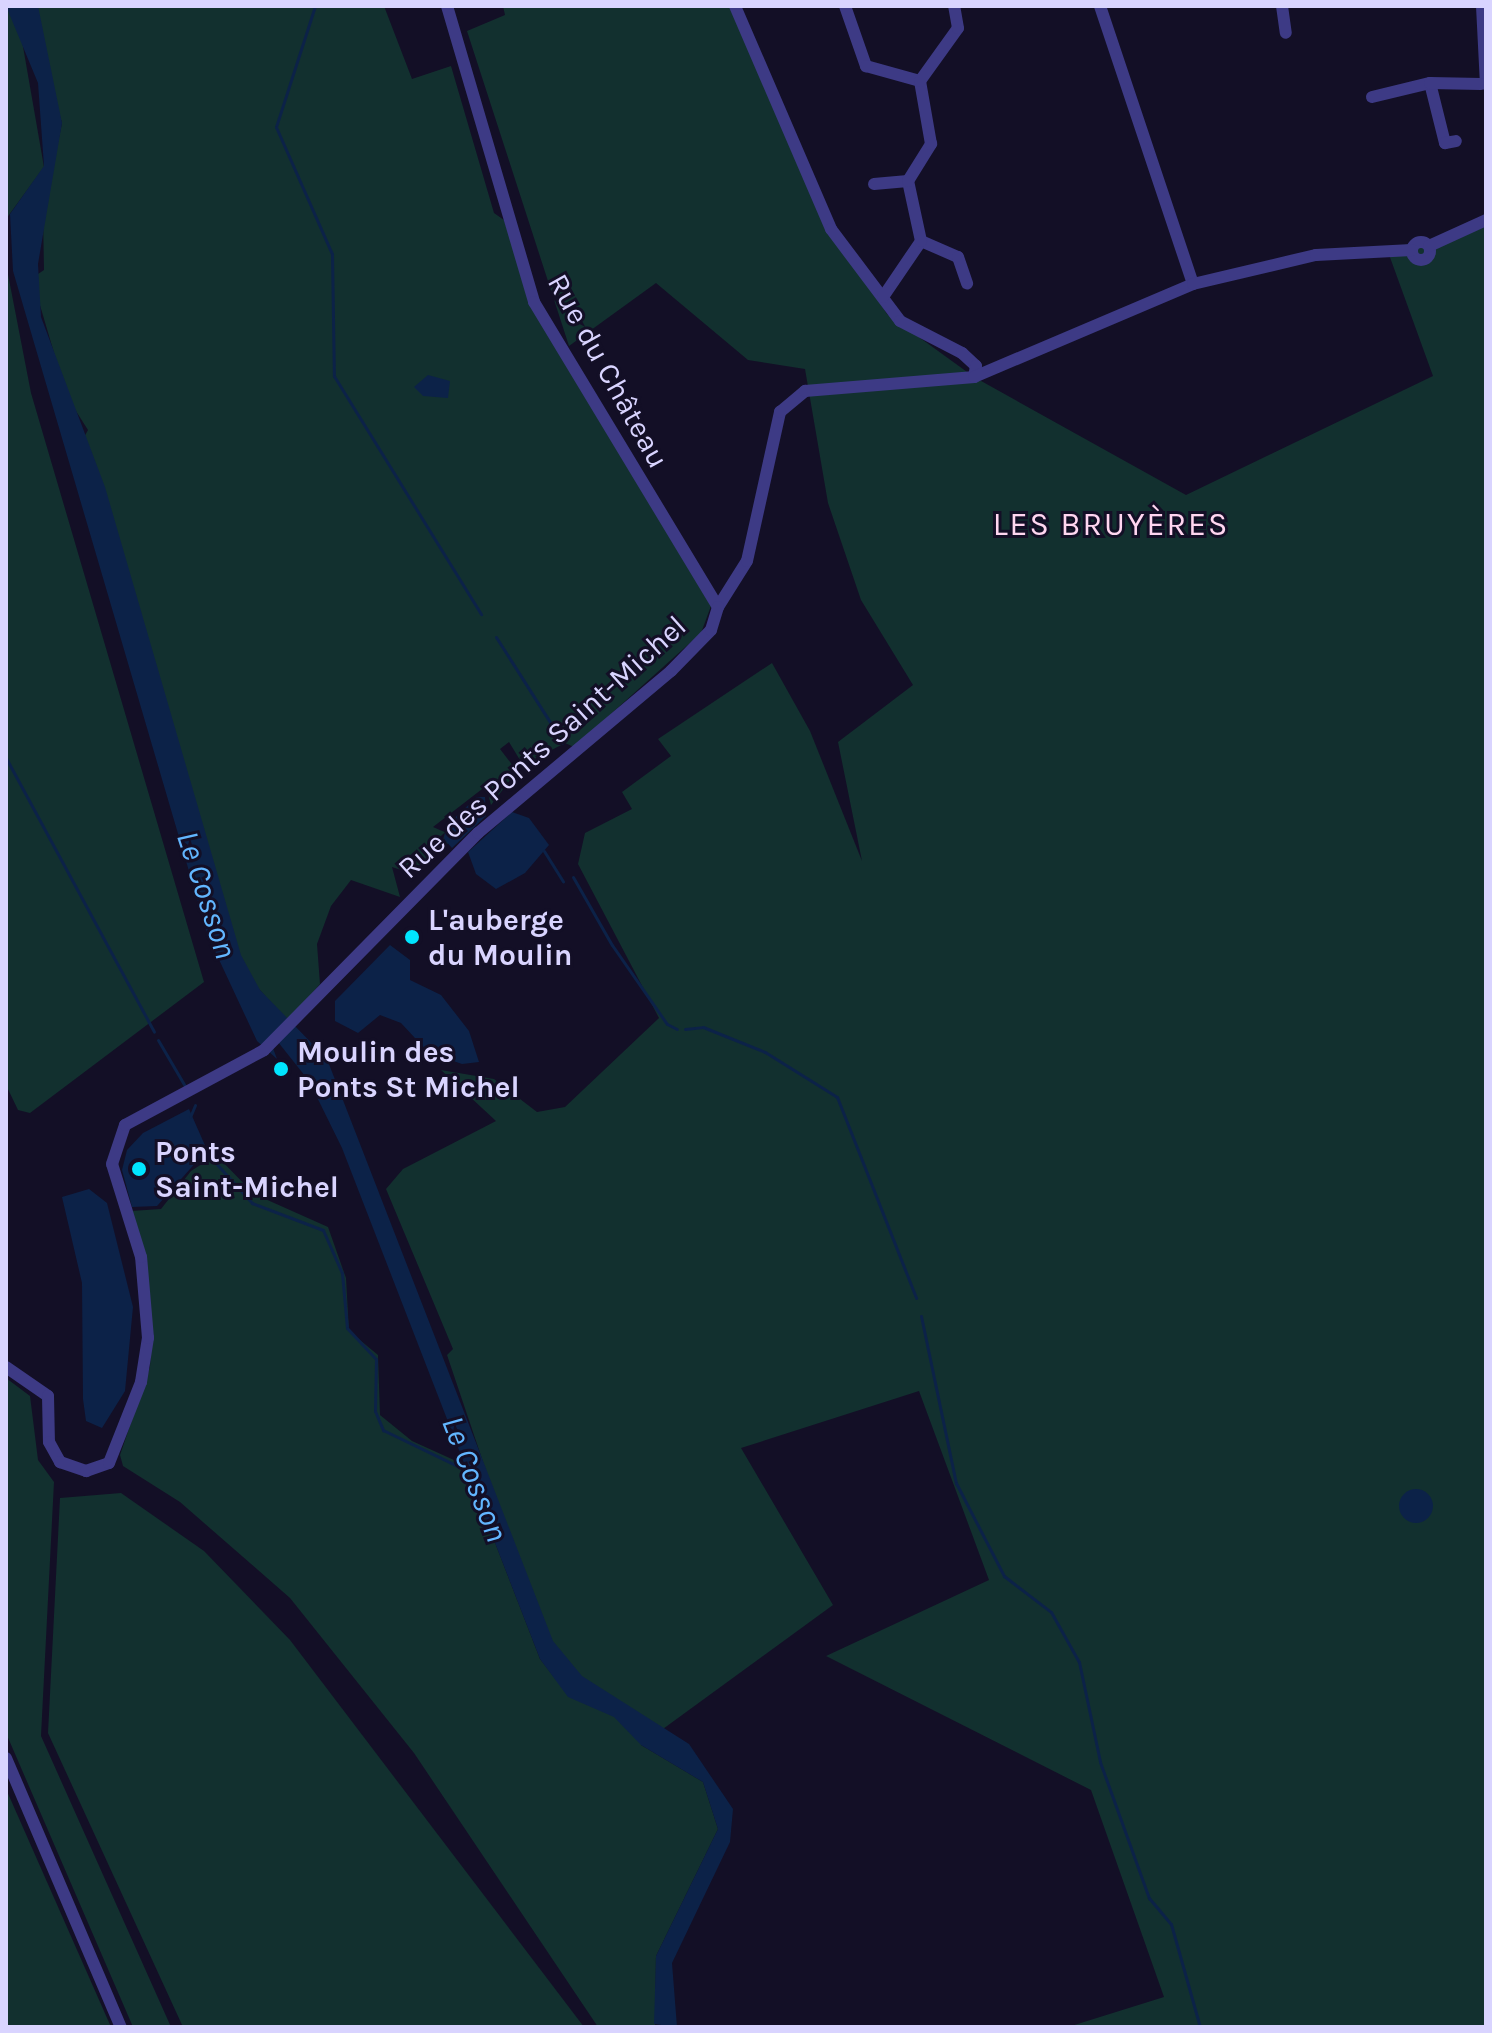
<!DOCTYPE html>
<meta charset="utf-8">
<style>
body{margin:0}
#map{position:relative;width:1492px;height:2033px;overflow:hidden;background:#130f26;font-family:Karla,sans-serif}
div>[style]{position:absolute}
.green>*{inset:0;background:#12302f}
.water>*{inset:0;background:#0c2248}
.round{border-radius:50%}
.stream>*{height:3px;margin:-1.5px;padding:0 1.5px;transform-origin:1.5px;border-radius:1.5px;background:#0c2248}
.minor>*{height:12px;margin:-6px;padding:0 6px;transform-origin:6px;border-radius:6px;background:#3d3a85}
.minor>.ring{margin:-6px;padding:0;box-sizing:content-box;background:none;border:12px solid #3d3a85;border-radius:50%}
.dots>*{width:22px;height:22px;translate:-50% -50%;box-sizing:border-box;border:4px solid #130f26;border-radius:50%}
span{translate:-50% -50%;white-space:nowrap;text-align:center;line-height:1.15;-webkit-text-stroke:6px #130f26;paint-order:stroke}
.street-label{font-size:30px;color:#d9d4ff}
.poi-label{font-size:30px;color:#d9d4ff;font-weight:700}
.left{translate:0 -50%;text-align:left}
.neighbourhood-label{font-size:32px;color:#ffd6f0;letter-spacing:2px}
.water-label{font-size:32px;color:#62b6ff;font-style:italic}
.frame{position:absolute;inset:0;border:8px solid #d9d4ff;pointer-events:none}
</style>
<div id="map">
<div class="green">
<i style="clip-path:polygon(6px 6px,17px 12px,44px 167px,6px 219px)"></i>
<i style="clip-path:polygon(27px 6px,384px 6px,412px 79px,451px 66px,494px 213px,504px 220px,534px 312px,711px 606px,701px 633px,574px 747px,565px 743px,523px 765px,509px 742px,500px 749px,517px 771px,491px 805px,486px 786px,433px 827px,456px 837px,410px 873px,392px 867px,400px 897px,351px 880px,331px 906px,317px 944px,320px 984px,288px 1021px,239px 967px,83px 439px,88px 430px,67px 397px,32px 278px,44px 270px,43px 216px,62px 123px)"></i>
<i style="clip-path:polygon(503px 6px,739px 6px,816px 202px,887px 314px,974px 377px,1186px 495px,1433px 376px,1387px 249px,1486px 226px,1486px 2027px,1068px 2027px,1164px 1997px,1091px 1790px,826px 1656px,989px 1580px,919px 1391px,741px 1448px,833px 1605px,641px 1745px,703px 1782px,718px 1829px,656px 1956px,655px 2027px,598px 2027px,414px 1753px,290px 1598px,180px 1502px,123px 1466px,120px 1455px,150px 1367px,152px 1319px,131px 1211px,161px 1209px,191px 1171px,216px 1155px,254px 1194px,328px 1227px,346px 1278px,349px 1331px,378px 1355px,380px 1415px,412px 1441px,465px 1465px,540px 1659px,557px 1681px,447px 1355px,453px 1349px,386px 1189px,403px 1169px,496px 1121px,441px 1070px,494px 1079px,537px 1112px,565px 1107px,659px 1018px,578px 864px,585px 833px,632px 809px,622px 792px,671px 756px,658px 739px,772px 663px,810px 731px,862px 861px,838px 742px,913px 685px,861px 600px,828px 503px,805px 369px,748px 360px,656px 283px,569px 346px,467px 31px,505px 15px)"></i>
<i style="clip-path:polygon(6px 264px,31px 393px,204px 982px,30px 1113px,18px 1110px,6px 1085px)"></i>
<i style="clip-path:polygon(6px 1378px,30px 1396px,38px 1460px,54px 1482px,41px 1736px,171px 2027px,133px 2027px,6px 1733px)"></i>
<i style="clip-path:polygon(121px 1493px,204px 1551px,290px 1640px,584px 2027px,183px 2027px,48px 1733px,60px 1498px)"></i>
<i style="clip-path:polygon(6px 1789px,111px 2027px,6px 2027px)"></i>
</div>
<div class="water">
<i style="clip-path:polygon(6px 6px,38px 6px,62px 123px,38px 264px,41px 317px,105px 487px,241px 955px,260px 990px,327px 1059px,553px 1641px,582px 1676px,689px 1744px,733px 1809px,730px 1842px,672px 1963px,677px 2027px,654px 2024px,656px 1956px,718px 1829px,703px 1782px,641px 1745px,614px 1717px,568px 1697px,540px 1659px,342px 1148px,309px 1081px,278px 1042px,270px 1040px,277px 1059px,257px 1041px,208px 936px,13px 271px,10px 214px,44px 166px,38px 83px)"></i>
<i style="clip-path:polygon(428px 375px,450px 381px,448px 398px,423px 396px,414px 387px)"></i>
<i style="clip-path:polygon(477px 797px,485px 797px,486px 816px,452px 848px,444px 839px,446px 826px)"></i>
<i style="clip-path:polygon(512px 812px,529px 818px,549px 845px,525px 873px,496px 889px,476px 874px,468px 852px)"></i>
<i style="clip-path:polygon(390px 945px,410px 960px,410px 980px,441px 995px,469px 1031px,479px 1062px,462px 1064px,428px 1052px,401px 1023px,380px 1015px,358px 1033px,335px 1021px,335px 1001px)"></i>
<i style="clip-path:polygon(189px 1109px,207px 1150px,157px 1206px,132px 1207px,122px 1170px,127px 1150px,143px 1133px)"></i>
<i style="clip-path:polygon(89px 1189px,107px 1203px,133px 1307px,125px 1391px,102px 1428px,86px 1421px,83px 1399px,82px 1283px,62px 1197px)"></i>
<i class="round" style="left:1399px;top:1489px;width:34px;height:34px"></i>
</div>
<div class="stream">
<i style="left:315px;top:6px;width:127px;rotate:107.9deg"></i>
<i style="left:276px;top:127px;width:139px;rotate:66.2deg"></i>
<i style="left:332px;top:254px;width:122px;rotate:89.1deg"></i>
<i style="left:334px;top:376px;width:280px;rotate:58.3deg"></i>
<i style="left:496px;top:637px;width:110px;rotate:57.6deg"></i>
<i style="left:559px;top:739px;width:5px;rotate:53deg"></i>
<i style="left:6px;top:758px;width:311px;rotate:61.6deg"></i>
<i style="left:544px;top:851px;width:36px;rotate:58deg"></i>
<i style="left:573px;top:877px;width:78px;rotate:60.2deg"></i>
<i style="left:612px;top:945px;width:96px;rotate:55.2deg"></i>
<i style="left:667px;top:1024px;width:11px;rotate:27deg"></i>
<i style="left:685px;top:1029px;width:18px;rotate:-6deg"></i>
<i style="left:703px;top:1027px;width:67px;rotate:22deg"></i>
<i style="left:765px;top:1052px;width:85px;rotate:32deg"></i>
<i style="left:837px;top:1097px;width:216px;rotate:68.5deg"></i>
<i style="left:158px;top:1040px;width:53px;rotate:59.6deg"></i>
<i style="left:190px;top:1117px;width:13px;rotate:-67deg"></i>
<i style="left:203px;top:1149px;width:73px;rotate:47.8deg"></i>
<i style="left:252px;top:1203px;width:76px;rotate:20.8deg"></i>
<i style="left:323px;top:1230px;width:47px;rotate:66.2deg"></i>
<i style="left:342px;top:1273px;width:55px;rotate:84.8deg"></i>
<i style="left:347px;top:1328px;width:42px;rotate:46.9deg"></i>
<i style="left:376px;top:1359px;width:52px;rotate:91.1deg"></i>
<i style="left:375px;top:1411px;width:21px;rotate:67deg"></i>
<i style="left:383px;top:1430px;width:94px;rotate:25.8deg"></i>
<i style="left:921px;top:1316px;width:171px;rotate:78.2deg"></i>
<i style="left:956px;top:1483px;width:105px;rotate:62.7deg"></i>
<i style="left:1004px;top:1576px;width:59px;rotate:37.5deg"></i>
<i style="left:1051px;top:1612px;width:57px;rotate:60.8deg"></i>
<i style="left:1079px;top:1662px;width:102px;rotate:78.1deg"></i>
<i style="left:1100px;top:1762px;width:145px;rotate:70.2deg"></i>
<i style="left:1149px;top:1898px;width:34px;rotate:50deg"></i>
<i style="left:1171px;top:1924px;width:107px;rotate:74.3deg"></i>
</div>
<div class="minor">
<i style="left:447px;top:6px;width:309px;rotate:73.6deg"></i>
<i style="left:534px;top:302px;width:356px;rotate:58.9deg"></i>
<i style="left:735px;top:6px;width:243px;rotate:66.7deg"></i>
<i style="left:831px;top:229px;width:115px;rotate:53.1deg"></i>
<i style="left:900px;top:321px;width:70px;rotate:27.3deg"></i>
<i style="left:962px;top:353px;width:19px;rotate:43deg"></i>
<i style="left:976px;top:366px;width:11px;rotate:100deg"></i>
<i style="left:845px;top:6px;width:64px;rotate:70.7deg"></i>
<i style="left:866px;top:66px;width:56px;rotate:15.5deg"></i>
<i style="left:1100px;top:6px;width:293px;rotate:71.5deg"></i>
<i style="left:1282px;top:6px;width:27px;rotate:82deg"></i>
<i style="left:1482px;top:6px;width:78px;rotate:87.1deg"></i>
<i style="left:1430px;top:83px;width:62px;rotate:76deg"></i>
<i style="left:1445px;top:143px;width:11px;rotate:-10deg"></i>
<i style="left:1372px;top:97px;width:60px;rotate:-13.6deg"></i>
<i style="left:1430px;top:83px;width:51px;rotate:1.1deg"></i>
<i style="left:874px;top:184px;width:34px;rotate:-5deg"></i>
<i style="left:921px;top:241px;width:40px;rotate:23.4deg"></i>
<i style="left:958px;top:257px;width:28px;rotate:71deg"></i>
<i class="ring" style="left:1412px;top:242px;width:6px;height:6px"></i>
<i style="left:1429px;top:246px;width:63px;rotate:-24.5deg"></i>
<i style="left:883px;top:297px;width:68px;rotate:-55.8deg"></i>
<i style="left:921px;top:241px;width:61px;rotate:-102.2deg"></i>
<i style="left:908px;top:181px;width:44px;rotate:-58.1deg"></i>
<i style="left:931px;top:144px;width:64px;rotate:-99.9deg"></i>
<i style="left:920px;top:81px;width:65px;rotate:-54.4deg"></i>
<i style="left:958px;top:28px;width:22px;rotate:-100deg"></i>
<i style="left:718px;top:607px;width:54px;rotate:-57.8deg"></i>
<i style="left:747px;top:561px;width:153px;rotate:-77.5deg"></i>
<i style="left:780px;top:412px;width:33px;rotate:-40deg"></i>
<i style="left:805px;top:391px;width:170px;rotate:-4.7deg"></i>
<i style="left:974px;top:377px;width:238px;rotate:-23deg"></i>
<i style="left:1193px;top:284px;width:126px;rotate:-13.3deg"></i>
<i style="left:1316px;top:255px;width:96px;rotate:-3deg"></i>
<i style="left:6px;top:1367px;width:51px;rotate:34.6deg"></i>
<i style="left:48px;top:1396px;width:46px;rotate:88.8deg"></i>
<i style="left:49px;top:1442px;width:23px;rotate:61deg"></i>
<i style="left:60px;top:1462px;width:28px;rotate:19deg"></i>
<i style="left:86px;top:1471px;width:24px;rotate:-19deg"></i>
<i style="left:109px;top:1463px;width:87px;rotate:-68.4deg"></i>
<i style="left:141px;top:1382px;width:45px;rotate:-81deg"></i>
<i style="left:148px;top:1338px;width:81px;rotate:-94.9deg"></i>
<i style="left:141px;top:1257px;width:97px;rotate:-107.3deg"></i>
<i style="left:112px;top:1164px;width:41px;rotate:-71.6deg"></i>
<i style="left:125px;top:1125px;width:158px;rotate:-28.3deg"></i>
<i style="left:264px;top:1050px;width:305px;rotate:-45.4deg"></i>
<i style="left:478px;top:833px;width:252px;rotate:-40deg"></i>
<i style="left:671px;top:671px;width:57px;rotate:-45.7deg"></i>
<i style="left:711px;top:630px;width:24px;rotate:-73deg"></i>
<i style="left:6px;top:1758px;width:293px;rotate:66.9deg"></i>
</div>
<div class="dots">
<i style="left:412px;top:937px;background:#00e5ff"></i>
<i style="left:281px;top:1069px;background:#00e5ff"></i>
<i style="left:139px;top:1169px;background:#00e5ff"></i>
</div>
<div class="street-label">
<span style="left:608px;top:371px;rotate:61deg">Rue du Château</span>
<span style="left:542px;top:747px;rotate:-42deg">Rue des Ponts Saint-Michel</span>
</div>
<div class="poi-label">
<span class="left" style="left:428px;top:937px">L'auberge<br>du Moulin</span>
<span class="left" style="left:297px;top:1069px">Moulin des<br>Ponts St Michel</span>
<span class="left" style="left:155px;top:1169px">Ponts<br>Saint-Michel</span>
</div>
<div class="neighbourhood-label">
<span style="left:1111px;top:525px">LES BRUYÈRES</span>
</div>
<div class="water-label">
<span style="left:206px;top:895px;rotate:72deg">Le Cosson</span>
<span style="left:474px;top:1479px;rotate:69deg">Le Cosson</span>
</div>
<div class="frame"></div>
</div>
